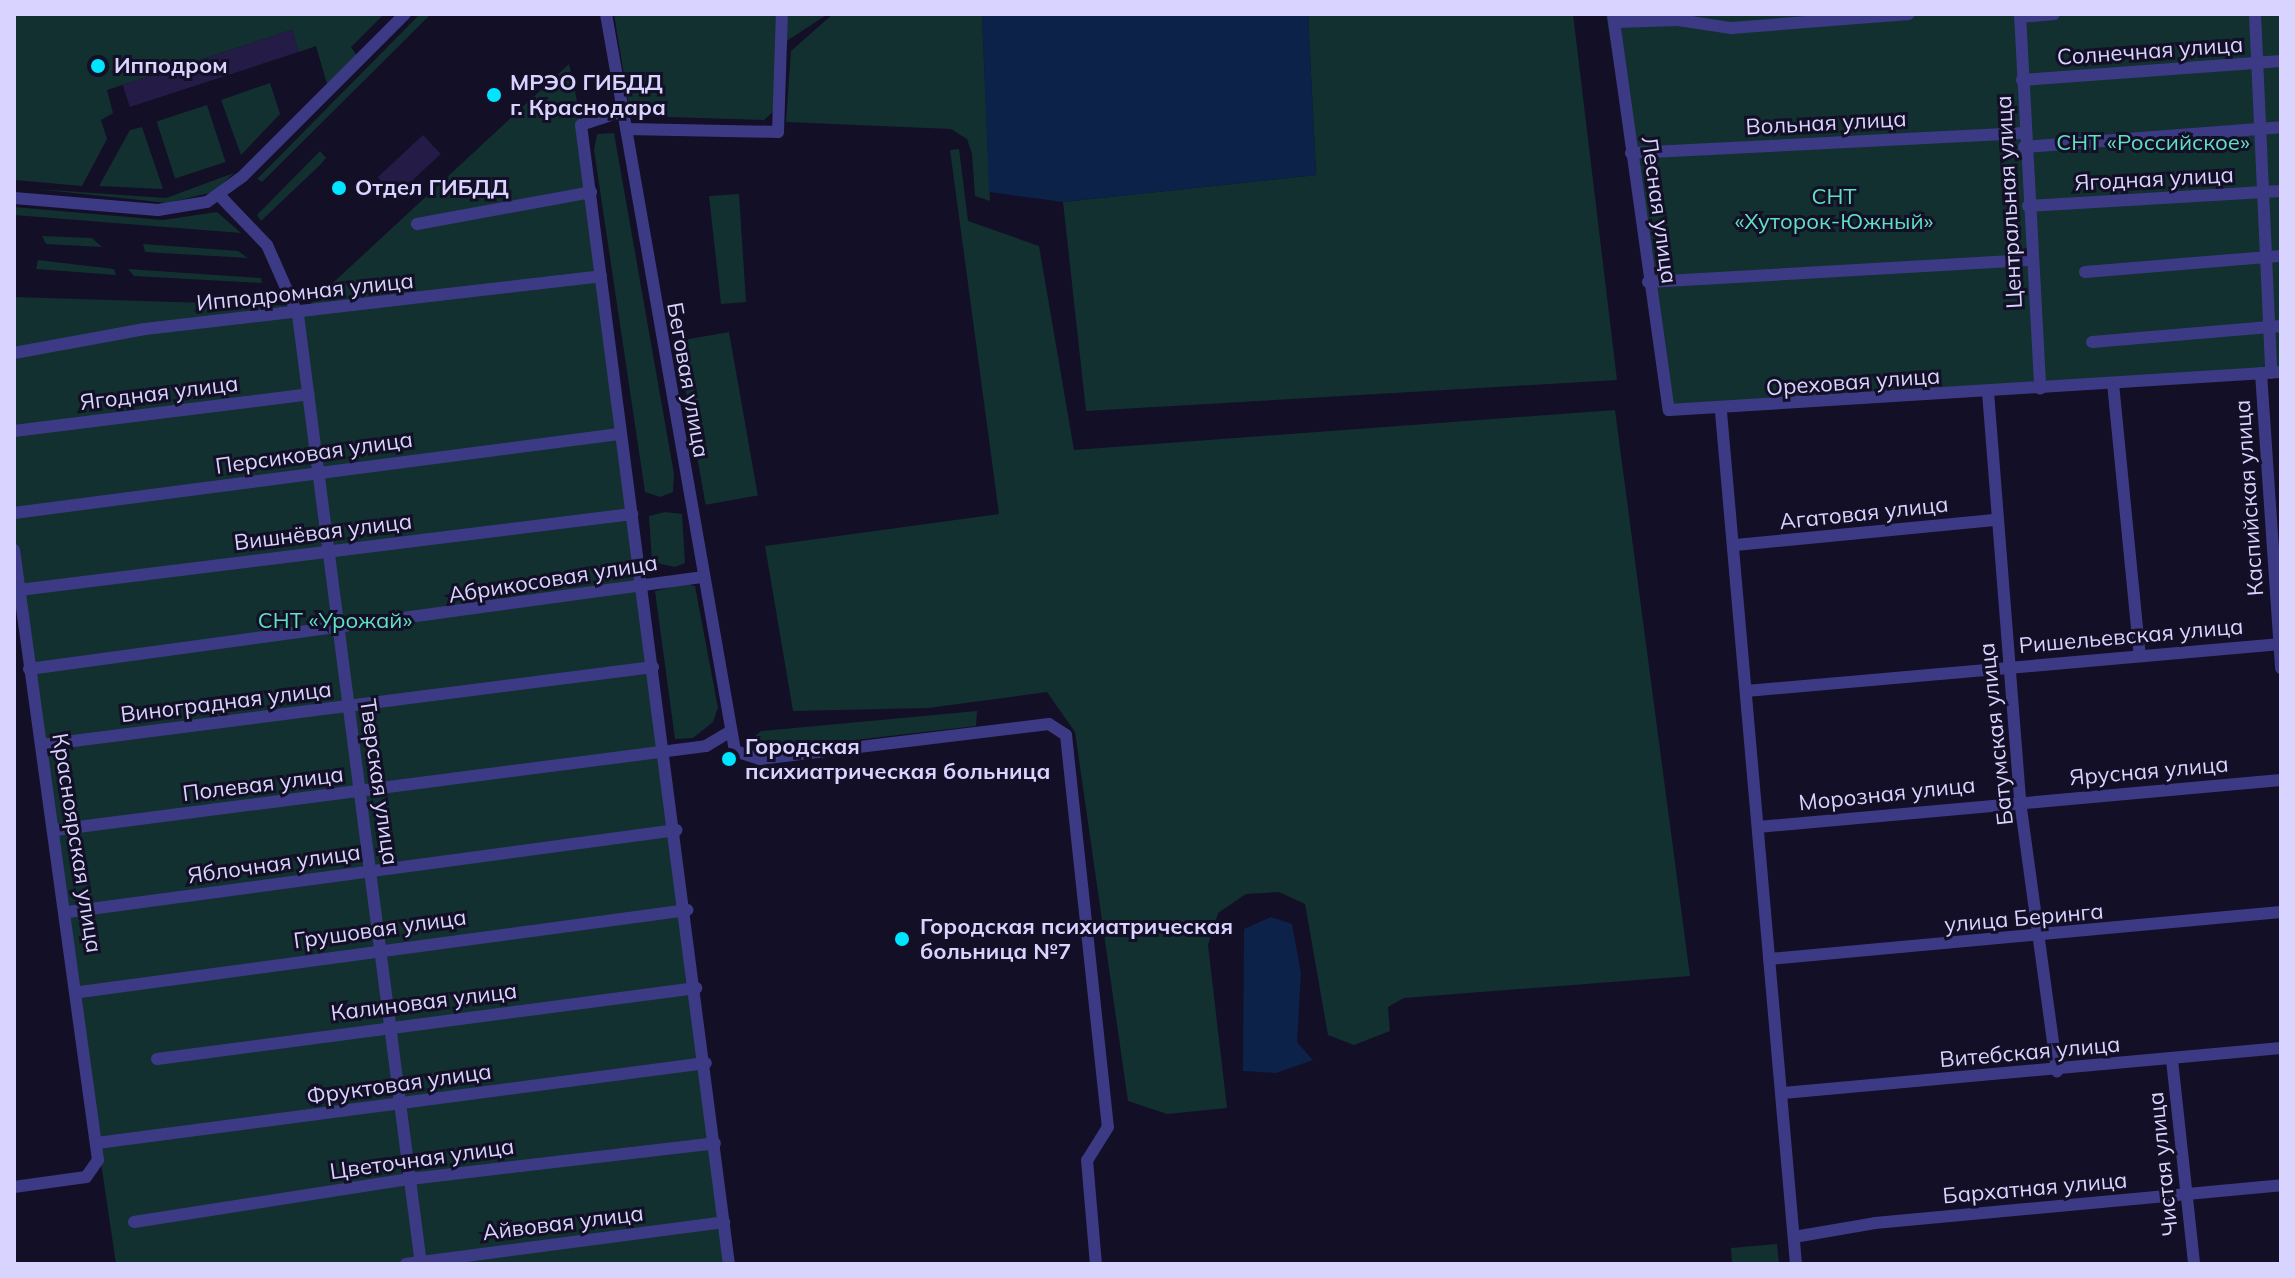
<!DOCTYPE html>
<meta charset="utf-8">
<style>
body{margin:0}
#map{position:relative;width:2295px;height:1278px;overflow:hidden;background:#130f26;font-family:Mulish,sans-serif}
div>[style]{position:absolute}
.green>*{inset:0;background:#12302f;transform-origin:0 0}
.water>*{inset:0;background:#0c2248}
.building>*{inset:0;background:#241b47;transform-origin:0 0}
.minor>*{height:12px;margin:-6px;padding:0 6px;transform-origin:6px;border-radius:6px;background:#3d3a85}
.dots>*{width:22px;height:22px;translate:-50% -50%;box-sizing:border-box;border:4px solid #130f26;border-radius:50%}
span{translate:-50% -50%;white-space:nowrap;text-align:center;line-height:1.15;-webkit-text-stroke:6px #130f26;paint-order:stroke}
.street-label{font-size:22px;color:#d9d4ff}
.poi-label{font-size:22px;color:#d9d4ff;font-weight:700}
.left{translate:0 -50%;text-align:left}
.park-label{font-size:22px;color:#5fe0c0}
.frame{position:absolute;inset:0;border:16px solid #d9d4ff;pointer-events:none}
</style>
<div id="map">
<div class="green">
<i style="clip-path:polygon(14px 14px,384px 14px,351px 47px,357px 56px,327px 84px,316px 46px,299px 52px,292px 30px,107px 90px,113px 113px,101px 120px,107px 139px,82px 186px,14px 180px)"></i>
<i style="clip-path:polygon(420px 14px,431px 14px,262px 182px,257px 179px)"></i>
<i style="clip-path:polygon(614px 14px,828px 14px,779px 46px,777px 108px,764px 120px,638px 116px,629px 106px)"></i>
<i style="clip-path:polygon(833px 14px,982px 14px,990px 201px,975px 196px,972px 154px,967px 139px,951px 129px,786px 122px,791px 51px)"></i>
<i style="clip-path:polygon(1308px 14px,1573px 14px,1617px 380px,1086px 411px,1063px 202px,1316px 175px)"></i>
<i style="clip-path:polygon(1606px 14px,2281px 14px,2281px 372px,1669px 409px)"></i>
<i style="clip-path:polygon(569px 64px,582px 124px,733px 1264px,116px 1264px,14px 575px,14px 297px,308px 306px)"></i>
<i style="clip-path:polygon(270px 83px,280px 114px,241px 155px,221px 100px)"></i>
<i style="left:207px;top:105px;width:60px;height:53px;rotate:72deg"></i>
<i style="clip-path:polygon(142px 127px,163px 189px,99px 186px,130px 130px)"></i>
<i style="clip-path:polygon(614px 133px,674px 474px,673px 492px,660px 497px,645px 492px,594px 150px,597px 134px)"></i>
<i style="clip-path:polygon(959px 149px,968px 221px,1039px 246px,1074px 450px,1615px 410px,1690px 976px,1404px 998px,1388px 1007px,1390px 1031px,1354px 1045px,1328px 1035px,1305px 904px,1279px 892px,1246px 894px,1218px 913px,1208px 945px,1227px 1108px,1167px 1114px,1128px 1101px,1075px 732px,1047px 692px,928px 708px,793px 711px,765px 546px,999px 514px,950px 150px)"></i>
<i style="clip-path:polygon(320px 151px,326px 158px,320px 165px,261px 221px,257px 215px)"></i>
<i style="clip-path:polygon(234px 173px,213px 192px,168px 203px,36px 189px,166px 198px)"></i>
<i style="clip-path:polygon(739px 194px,746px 302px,721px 304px,709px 196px)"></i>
<i style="clip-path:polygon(14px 207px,163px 220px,217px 212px,241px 233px,14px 215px)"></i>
<i style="clip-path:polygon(42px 236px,92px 238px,102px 247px,46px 244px)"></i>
<i style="clip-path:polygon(143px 244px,238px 251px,248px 258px,145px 252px)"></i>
<i style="clip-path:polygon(38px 260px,114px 269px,116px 275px,36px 269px)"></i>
<i style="clip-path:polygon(128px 269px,261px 278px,262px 283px,134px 276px)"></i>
<i style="left:729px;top:332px;width:166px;height:53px;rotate:80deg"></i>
<i style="clip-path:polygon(665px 512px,682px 514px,685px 563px,675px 567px,652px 562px,649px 516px)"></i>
<i style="clip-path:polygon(684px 584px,695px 586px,718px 708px,713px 722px,693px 738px,675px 739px,655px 591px)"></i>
<i style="clip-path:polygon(977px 711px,976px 726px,769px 750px,753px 738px,761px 731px)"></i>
<i style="clip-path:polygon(1777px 1244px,1779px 1264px,1732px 1264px,1731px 1248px)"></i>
</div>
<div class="water">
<i style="clip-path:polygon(982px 14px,1308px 14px,1316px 175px,1063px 202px,989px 192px)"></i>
<i style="clip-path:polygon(1271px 917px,1292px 924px,1301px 973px,1297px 1042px,1313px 1060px,1276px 1073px,1243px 1071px,1244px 929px)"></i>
</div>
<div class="building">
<i style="left:292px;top:30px;width:23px;height:178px;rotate:72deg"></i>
<i style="left:423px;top:135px;width:26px;height:62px;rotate:47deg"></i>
</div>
<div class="minor">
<i style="left:606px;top:14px;width:748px;rotate:80.07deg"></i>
<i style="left:735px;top:751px;width:26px;rotate:18deg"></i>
<i style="left:760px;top:759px;width:291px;rotate:-6.9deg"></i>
<i style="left:1049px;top:724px;width:20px;rotate:33deg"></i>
<i style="left:1066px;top:735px;width:394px;rotate:83.9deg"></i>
<i style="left:1108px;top:1127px;width:39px;rotate:122deg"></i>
<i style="left:1087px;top:1160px;width:104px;rotate:85.1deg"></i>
<i style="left:1613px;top:14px;width:400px;rotate:82deg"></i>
<i style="left:1669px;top:410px;width:613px;rotate:-3.55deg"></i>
<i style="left:2020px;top:14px;width:375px;rotate:86.9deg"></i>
<i style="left:2255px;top:14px;width:359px;rotate:87.4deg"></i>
<i style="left:2020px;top:17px;width:34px;rotate:-5deg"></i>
<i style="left:1615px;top:22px;width:63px;rotate:-1.8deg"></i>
<i style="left:1678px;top:20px;width:54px;rotate:8.6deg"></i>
<i style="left:1731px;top:28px;width:178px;rotate:-4.5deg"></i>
<i style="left:2022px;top:80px;width:260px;rotate:-4.2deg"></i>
<i style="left:623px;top:111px;width:44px;rotate:161.6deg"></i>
<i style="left:581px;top:125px;width:1149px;rotate:82.6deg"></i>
<i style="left:626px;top:129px;width:152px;rotate:1.1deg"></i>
<i style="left:778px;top:132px;width:118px;rotate:-88.1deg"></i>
<i style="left:2024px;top:147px;width:258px;rotate:-4.4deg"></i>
<i style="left:1631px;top:153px;width:393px;rotate:-2.9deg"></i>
<i style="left:219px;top:195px;width:69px;rotate:46.2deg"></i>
<i style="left:267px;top:245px;width:77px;rotate:66.1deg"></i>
<i style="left:298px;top:315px;width:957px;rotate:82.62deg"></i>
<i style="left:14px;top:198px;width:144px;rotate:4.8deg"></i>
<i style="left:158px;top:210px;width:50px;rotate:-9.3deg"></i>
<i style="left:207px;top:202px;width:44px;rotate:-35.8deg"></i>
<i style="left:243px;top:176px;width:229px;rotate:-45deg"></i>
<i style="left:2028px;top:206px;width:253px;rotate:-3.4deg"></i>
<i style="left:417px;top:224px;width:177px;rotate:-10.4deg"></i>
<i style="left:2085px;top:272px;width:197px;rotate:-4.7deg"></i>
<i style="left:1648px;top:282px;width:385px;rotate:-3.3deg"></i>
<i style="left:2092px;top:342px;width:190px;rotate:-4.8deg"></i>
<i style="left:14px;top:353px;width:133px;rotate:-10.4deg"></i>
<i style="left:145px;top:329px;width:459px;rotate:-6.6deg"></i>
<i style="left:2261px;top:373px;width:296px;rotate:86.1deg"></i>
<i style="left:2113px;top:383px;width:274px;rotate:84.4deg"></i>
<i style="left:1988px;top:392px;width:410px;rotate:85.5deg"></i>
<i style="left:2020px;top:801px;width:273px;rotate:82.2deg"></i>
<i style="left:1721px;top:412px;width:855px;rotate:84.97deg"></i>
<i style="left:14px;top:431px;width:297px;rotate:-7.1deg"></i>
<i style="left:14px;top:513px;width:610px;rotate:-7.44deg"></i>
<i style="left:1735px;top:545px;width:263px;rotate:-5.5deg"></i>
<i style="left:14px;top:550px;width:616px;rotate:82.16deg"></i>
<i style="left:98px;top:1160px;width:21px;rotate:125deg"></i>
<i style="left:86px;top:1177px;width:73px;rotate:172.1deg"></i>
<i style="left:19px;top:590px;width:618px;rotate:-7.07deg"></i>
<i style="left:29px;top:669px;width:679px;rotate:-7.78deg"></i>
<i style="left:1746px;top:691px;width:537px;rotate:-5.02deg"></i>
<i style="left:42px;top:745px;width:616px;rotate:-7.28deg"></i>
<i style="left:1758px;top:827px;width:525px;rotate:-5.14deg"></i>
<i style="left:55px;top:830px;width:656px;rotate:-7.35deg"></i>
<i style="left:706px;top:746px;width:27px;rotate:-31deg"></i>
<i style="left:68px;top:912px;width:614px;rotate:-7.67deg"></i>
<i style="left:1769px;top:959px;width:514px;rotate:-5.24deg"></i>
<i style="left:80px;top:992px;width:613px;rotate:-7.69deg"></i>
<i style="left:157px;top:1059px;width:544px;rotate:-7.5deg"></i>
<i style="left:2172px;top:1060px;width:205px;rotate:83.8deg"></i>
<i style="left:1783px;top:1093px;width:500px;rotate:-5.16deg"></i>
<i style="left:97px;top:1143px;width:614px;rotate:-7.48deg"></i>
<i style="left:134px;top:1222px;width:279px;rotate:-8.9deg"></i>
<i style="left:410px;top:1179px;width:307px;rotate:-6.7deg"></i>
<i style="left:1794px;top:1237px;width:82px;rotate:-9.8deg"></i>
<i style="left:1875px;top:1223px;width:408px;rotate:-5.3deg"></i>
<i style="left:406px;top:1264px;width:321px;rotate:-7.5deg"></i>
</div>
<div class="dots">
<i style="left:98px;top:66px;background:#00e5ff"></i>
<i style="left:494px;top:95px;background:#00e5ff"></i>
<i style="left:339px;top:188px;background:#00e5ff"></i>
<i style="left:729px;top:759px;background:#00e5ff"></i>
<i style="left:902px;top:939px;background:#00e5ff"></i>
</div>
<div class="street-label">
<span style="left:2150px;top:51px;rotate:-4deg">Солнечная улица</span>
<span style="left:1826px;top:123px;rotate:-3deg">Вольная улица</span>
<span style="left:2154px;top:179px;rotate:-3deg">Ягодная улица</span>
<span style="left:2009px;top:202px;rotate:-93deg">Центральная улица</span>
<span style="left:1659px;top:210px;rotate:82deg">Лесная улица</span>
<span style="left:305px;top:292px;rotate:-6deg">Ипподромная улица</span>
<span style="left:688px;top:380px;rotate:80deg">Беговая улица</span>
<span style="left:1853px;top:382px;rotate:-4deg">Ореховая улица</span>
<span style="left:159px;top:393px;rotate:-7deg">Ягодная улица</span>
<span style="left:314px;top:453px;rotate:-8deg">Персиковая улица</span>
<span style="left:2249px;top:498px;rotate:-94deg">Каспийская улица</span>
<span style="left:1864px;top:513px;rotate:-6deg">Агатовая улица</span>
<span style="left:323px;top:532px;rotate:-7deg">Вишнёвая улица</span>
<span style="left:553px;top:579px;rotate:-9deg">Абрикосовая улица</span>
<span style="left:2131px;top:636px;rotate:-5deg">Ришельевская улица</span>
<span style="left:226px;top:702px;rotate:-7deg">Виноградная улица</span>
<span style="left:1996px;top:734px;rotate:-96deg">Батумская улица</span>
<span style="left:2149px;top:771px;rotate:-5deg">Ярусная улица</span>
<span style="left:379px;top:782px;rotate:82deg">Тверская улица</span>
<span style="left:263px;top:784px;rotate:-7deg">Полевая улица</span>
<span style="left:1887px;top:794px;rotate:-6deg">Морозная улица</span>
<span style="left:77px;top:843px;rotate:81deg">Красноярская улица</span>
<span style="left:274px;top:864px;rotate:-8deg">Яблочная улица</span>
<span style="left:2024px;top:918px;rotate:-5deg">улица Беринга</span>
<span style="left:380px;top:929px;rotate:-8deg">Грушовая улица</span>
<span style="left:424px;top:1002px;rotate:-7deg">Калиновая улица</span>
<span style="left:2030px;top:1052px;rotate:-5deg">Витебская улица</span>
<span style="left:399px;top:1084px;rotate:-8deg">Фруктовая улица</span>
<span style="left:422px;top:1159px;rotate:-8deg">Цветочная улица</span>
<span style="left:2163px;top:1164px;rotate:-96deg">Чистая улица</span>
<span style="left:2035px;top:1188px;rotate:-5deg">Бархатная улица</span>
<span style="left:563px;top:1223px;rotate:-7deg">Айвовая улица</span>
</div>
<div class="poi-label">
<span class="left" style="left:114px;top:66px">Ипподром</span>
<span class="left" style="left:510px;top:95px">МРЭО ГИБДД<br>г. Краснодара</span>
<span class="left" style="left:355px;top:188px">Отдел ГИБДД</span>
<span class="left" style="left:745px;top:759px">Городская<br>психиатрическая больница</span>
<span class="left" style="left:920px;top:939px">Городская психиатрическая<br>больница №7</span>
</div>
<div class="park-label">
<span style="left:2153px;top:143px">СНТ «Российское»</span>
<span style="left:1834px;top:209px">СНТ<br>«Хуторок-Южный»</span>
<span style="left:335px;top:621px">СНТ «Урожай»</span>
</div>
<div class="frame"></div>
</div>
